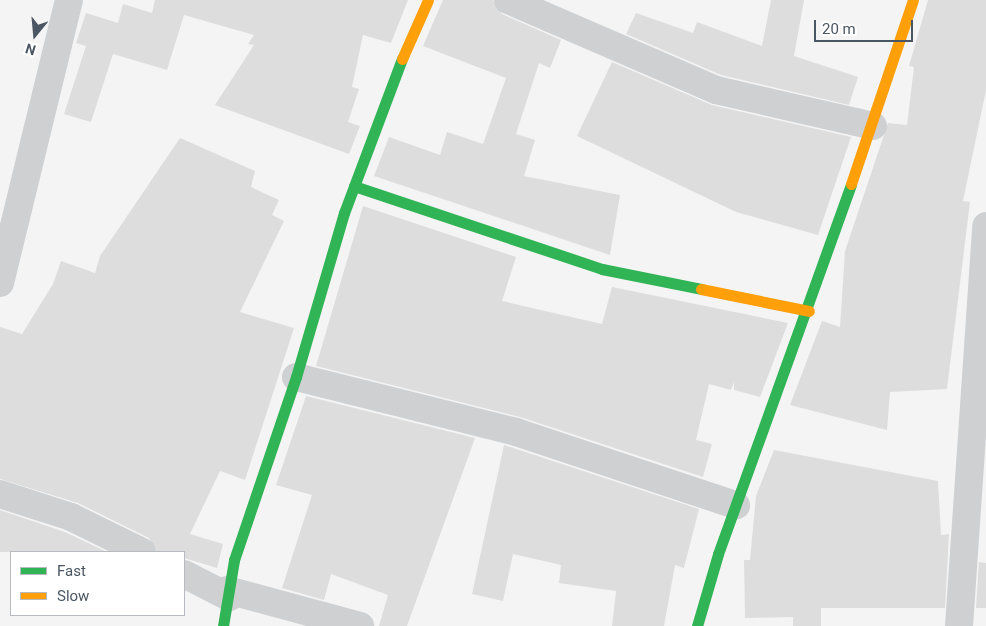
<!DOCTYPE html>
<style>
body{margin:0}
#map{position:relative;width:986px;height:626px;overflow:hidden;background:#f4f4f4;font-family:Roboto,sans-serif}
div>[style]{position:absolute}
.building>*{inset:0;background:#ddddde}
.street>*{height:28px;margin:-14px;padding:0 14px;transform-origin:14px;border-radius:14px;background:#ced0d2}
.fast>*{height:11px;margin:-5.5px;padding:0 5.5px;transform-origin:5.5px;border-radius:5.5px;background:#30b455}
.slow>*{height:11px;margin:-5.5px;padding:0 5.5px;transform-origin:5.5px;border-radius:5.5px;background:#ff9f0a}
span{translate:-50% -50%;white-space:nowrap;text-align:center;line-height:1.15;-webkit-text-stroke:5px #fff;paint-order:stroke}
.legend{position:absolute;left:10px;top:551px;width:175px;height:65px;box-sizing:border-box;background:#fff;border:1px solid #b7bbc0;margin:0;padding:6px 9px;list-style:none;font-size:15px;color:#4a5661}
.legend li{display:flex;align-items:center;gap:10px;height:25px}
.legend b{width:25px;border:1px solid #b7bbc0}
.north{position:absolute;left:10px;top:10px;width:50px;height:50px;-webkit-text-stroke:4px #fff;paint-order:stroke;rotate:197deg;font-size:14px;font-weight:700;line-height:20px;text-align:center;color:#4a5661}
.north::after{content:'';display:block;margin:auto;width:18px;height:22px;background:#4a5661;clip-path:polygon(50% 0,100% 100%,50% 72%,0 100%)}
.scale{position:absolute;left:814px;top:20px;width:99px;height:22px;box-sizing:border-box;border:2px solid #4a5661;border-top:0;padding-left:6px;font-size:15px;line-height:18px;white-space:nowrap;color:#4a5661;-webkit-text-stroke:4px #fff;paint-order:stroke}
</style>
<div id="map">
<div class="building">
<i style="clip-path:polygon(155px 0,408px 0,391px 43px,363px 35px,352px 87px,359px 89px,348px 122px,360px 126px,349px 154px,215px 105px,254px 45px,248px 44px,254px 35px,184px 15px,167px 70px,113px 54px,91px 122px,64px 114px,86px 46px,76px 43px,86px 13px,118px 23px,123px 4px,152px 13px)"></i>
<i style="clip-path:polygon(443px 0,493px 0,502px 14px,561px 40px,550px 68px,539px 63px,516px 134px,535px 140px,524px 176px,620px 195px,610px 255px,374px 176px,389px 137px,440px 155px,447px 132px,483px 144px,506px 78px,423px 46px)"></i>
<i style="clip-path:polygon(771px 0,804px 0,794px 56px,858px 77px,849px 105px,721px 75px,626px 34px,636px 13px,693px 33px,697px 22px,762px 46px)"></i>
<i style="clip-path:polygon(928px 0,986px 0,986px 90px,963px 201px,970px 202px,947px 389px,890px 392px,887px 430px,790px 405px,822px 321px,840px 327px,845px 251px,888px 123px,907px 125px,914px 67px,909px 66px)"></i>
<i style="clip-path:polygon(612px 62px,712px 105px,851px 137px,818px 235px,736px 212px,577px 136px)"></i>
<i style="clip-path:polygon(180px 138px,255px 171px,251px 187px,279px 200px,272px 215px,284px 221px,240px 312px,294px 328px,245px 480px,220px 471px,190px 534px,223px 544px,217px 568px,184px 558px,184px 552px,157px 552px,149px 538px,78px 503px,0 479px,0 327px,22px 334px,53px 284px,61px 261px,95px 273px,100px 256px)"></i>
<i style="clip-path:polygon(363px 206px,516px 257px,502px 301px,602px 324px,612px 287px,788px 323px,760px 397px,734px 390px,734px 382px,731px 390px,709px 384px,696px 440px,712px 444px,703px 477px,520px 417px,316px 366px)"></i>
<i style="clip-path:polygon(306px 396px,475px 438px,407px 626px,379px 626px,388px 595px,331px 574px,324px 600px,282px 588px,312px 495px,276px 485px)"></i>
<i style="clip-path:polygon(504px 445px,699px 509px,684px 568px,675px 565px,664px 626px,612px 626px,616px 591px,559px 583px,561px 565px,513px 554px,503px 601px,472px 594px)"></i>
<i style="clip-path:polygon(774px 450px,938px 481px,941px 535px,949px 534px,945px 608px,821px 608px,821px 626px,793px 626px,793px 617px,745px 618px,744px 560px,750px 560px,756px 496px)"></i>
<i style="clip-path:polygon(0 510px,65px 532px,107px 552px,0 552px)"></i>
<i style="clip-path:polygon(979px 562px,986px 563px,986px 608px,976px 608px)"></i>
</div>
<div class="street">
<i style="left:508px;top:0;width:227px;rotate:23.4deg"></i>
<i style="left:716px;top:90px;width:161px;rotate:12.9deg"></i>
<i style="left:0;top:283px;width:291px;rotate:-76.3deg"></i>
<i style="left:296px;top:377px;width:227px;rotate:14deg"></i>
<i style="left:516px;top:432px;width:232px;rotate:18.4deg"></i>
<i style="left:0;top:494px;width:75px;rotate:17.9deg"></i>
<i style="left:71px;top:517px;width:79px;rotate:26.2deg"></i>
<i style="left:184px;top:574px;width:51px;rotate:27.1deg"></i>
<i style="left:227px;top:590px;width:138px;rotate:15.1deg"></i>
<i style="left:959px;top:626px;width:401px;rotate:-86.1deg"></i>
</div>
<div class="fast">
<i style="left:354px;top:186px;width:262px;rotate:18.5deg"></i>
<i style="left:602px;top:269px;width:101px;rotate:11.4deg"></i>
<i style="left:223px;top:626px;width:67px;rotate:-80.5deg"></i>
<i style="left:234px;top:560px;width:193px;rotate:-71.3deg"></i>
<i style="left:296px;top:377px;width:171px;rotate:-73.7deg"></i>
<i style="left:344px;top:213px;width:165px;rotate:-69.4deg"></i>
<i style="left:697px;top:626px;width:75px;rotate:-73.7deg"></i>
<i style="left:718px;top:554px;width:393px;rotate:-70.2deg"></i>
</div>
<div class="slow">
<i style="left:402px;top:59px;width:64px;rotate:-66.2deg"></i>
<i style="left:851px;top:184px;width:194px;rotate:-71.4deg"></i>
<i style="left:701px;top:289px;width:110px;rotate:11.5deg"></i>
</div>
<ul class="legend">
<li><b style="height:6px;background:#30b455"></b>Fast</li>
<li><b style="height:6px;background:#ff9f0a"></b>Slow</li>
</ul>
<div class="north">N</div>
<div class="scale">20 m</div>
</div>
